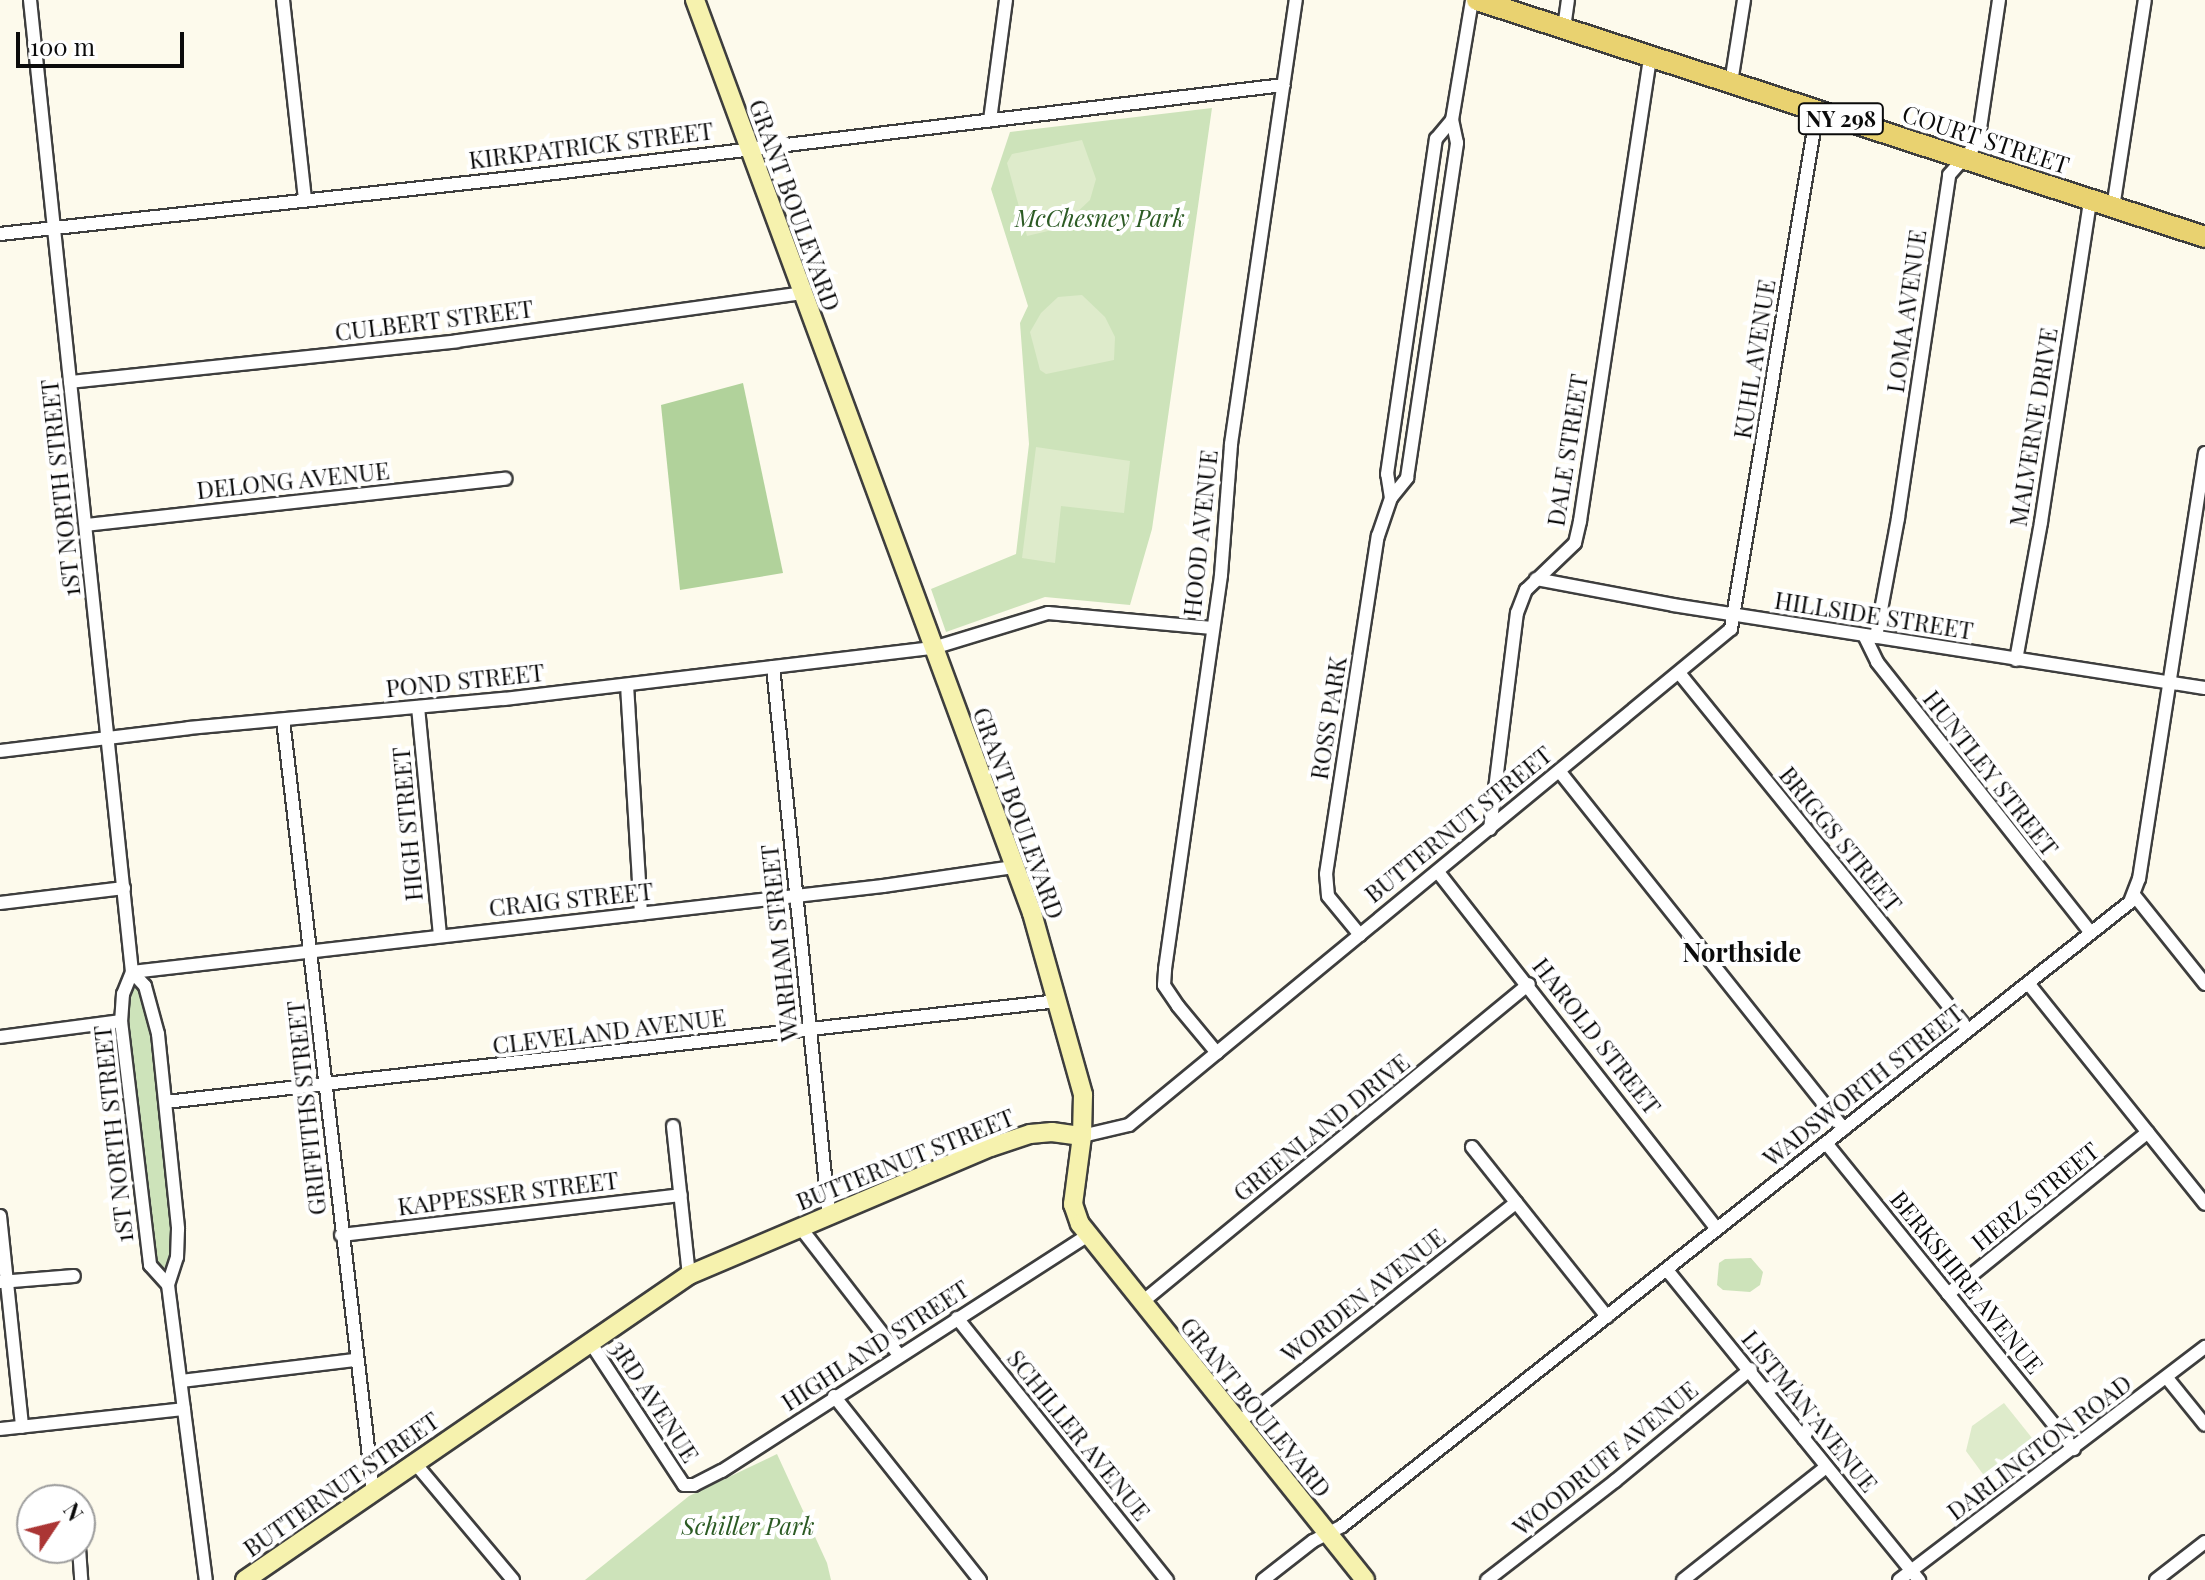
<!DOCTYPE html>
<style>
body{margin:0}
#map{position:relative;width:2205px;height:1580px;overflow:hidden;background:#fdfaec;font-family:"Playfair Display",serif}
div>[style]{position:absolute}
.green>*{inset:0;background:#cde3ba}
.forest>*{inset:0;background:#b1d29b}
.pitch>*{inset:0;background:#deebcb}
.roads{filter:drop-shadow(2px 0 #3e3e3e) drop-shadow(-2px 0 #3e3e3e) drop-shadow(0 2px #3e3e3e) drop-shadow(0 -2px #3e3e3e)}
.street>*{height:12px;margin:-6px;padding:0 6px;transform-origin:6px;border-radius:6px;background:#fff}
.secondary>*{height:18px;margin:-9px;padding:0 9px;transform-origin:9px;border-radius:9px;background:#f6f2ae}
.primary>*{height:20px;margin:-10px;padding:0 10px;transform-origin:10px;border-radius:10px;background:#e9d270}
span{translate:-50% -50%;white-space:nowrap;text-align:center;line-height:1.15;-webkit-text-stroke:8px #fff;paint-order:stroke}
.shield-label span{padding:2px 6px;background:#fff;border:2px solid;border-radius:6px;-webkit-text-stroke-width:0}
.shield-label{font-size:22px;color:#0b0b0b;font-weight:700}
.street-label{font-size:24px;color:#0b0b0b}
.park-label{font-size:24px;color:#2c5b24;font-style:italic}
.neighbourhood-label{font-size:26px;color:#0b0b0b;font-weight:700}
.north{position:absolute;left:16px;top:1484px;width:80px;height:80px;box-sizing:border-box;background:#fff;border:2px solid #9d9d9d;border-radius:50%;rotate:55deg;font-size:22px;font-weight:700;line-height:32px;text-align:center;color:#0b0b0b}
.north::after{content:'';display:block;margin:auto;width:28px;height:36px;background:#ab3534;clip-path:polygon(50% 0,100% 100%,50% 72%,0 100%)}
.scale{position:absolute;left:16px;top:32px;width:168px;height:36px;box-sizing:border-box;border:4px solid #0b0b0b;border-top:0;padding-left:10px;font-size:24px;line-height:28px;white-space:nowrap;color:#0b0b0b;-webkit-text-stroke:6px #fff;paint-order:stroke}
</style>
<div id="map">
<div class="green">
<i style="clip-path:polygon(1212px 108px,1152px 529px,1130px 605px,1045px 597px,946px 632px,931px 589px,1016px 554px,1029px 444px,1020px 323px,1028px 306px,991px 189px,1010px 132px)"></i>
<i style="clip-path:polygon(134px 986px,139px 986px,150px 1013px,171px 1197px,173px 1246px,170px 1264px,162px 1269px,157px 1266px,128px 1022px,131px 989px)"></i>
<i style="clip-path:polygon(1751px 1258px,1763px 1272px,1760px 1285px,1750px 1292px,1723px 1290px,1717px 1285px,1719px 1263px,1725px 1259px)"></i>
<i style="clip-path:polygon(777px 1454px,827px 1563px,831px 1580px,585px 1580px,689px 1496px)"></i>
</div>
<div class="forest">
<i style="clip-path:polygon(743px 383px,783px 573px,680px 590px,661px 405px)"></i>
</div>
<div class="pitch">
<i style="clip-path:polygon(1082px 140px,1096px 179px,1090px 200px,1073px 216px,1048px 231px,1027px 236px,1007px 163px,1012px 154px)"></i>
<i style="clip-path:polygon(1082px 295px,1105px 317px,1115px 337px,1114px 360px,1046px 374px,1040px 370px,1030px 332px,1041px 313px,1058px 297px)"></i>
<i style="clip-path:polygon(1036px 447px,1130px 461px,1124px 513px,1061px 506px,1055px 563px,1022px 558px)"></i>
<i style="clip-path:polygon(2004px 1403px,2032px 1438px,2031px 1449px,1988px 1481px,1966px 1451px,1972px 1426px)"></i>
</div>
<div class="roads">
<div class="street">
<i style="left:30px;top:0;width:977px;rotate:84.01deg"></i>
<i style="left:132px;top:972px;width:24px;rotate:112deg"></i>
<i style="left:123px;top:994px;width:27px;rotate:94deg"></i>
<i style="left:121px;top:1021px;width:246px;rotate:83.2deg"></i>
<i style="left:150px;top:1265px;width:27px;rotate:48deg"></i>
<i style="left:283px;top:0;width:200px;rotate:83.7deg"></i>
<i style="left:1564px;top:28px;width:28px;rotate:-82deg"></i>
<i style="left:1731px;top:83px;width:84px;rotate:-81.1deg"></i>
<i style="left:990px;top:120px;width:121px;rotate:-82.4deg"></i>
<i style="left:2113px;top:208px;width:210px;rotate:-81.3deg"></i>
<i style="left:0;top:234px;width:524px;rotate:-6.24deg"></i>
<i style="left:521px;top:177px;width:768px;rotate:-6.88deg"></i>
<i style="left:70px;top:382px;width:389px;rotate:-6deg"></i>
<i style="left:457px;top:341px;width:348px;rotate:-7.9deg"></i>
<i style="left:1391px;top:498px;width:24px;rotate:-99deg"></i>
<i style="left:1387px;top:474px;width:339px;rotate:-81.7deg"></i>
<i style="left:1436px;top:139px;width:25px;rotate:-50deg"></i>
<i style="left:86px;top:525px;width:422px;rotate:-6.3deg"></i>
<i style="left:1536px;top:579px;width:139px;rotate:10.7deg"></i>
<i style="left:1673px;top:605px;width:538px;rotate:8.87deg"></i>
<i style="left:1864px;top:635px;width:30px;rotate:64deg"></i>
<i style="left:1877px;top:662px;width:345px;rotate:51.7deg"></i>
<i style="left:1876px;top:637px;width:121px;rotate:-79.5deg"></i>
<i style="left:1898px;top:518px;width:347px;rotate:-81.5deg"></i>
<i style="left:1949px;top:175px;width:44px;rotate:-48.7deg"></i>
<i style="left:1978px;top:142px;width:144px;rotate:-81.6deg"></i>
<i style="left:2016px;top:660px;width:140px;rotate:-79.7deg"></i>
<i style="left:2041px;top:522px;width:326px;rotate:-81.3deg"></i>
<i style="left:773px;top:667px;width:551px;rotate:84.17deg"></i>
<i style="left:1680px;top:674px;width:458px;rotate:51deg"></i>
<i style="left:627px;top:685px;width:229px;rotate:86.5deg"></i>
<i style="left:418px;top:707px;width:230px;rotate:84.5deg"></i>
<i style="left:283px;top:720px;width:776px;rotate:83.34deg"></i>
<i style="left:0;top:751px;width:190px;rotate:-6.9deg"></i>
<i style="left:189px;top:728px;width:316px;rotate:-5.3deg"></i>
<i style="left:504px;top:699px;width:432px;rotate:-6.8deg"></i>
<i style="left:933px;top:648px;width:120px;rotate:-16.9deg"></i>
<i style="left:1048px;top:613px;width:165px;rotate:5.2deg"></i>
<i style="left:1560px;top:772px;width:456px;rotate:51.5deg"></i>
<i style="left:1490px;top:829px;width:218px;rotate:-82.9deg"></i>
<i style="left:1517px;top:613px;width:25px;rotate:-69deg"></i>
<i style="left:1526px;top:590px;width:68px;rotate:-43.8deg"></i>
<i style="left:1575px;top:543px;width:23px;rotate:-77deg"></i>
<i style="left:1580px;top:521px;width:470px;rotate:-81.4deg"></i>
<i style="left:1438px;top:872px;width:453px;rotate:52deg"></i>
<i style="left:2134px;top:895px;width:114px;rotate:51.4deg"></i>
<i style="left:0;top:903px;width:125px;rotate:-6.9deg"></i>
<i style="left:1360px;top:935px;width:50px;rotate:-129.4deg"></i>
<i style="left:1328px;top:896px;width:22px;rotate:-95deg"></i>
<i style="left:1326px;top:874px;width:342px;rotate:-81.3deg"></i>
<i style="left:1378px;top:536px;width:40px;rotate:-71.1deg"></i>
<i style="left:1391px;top:498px;width:26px;rotate:-51deg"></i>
<i style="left:1407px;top:478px;width:339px;rotate:-81.5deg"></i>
<i style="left:1457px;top:143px;width:24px;rotate:-102deg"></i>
<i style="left:1452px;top:120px;width:122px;rotate:-80.5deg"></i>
<i style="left:132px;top:972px;width:756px;rotate:-6.53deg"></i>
<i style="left:883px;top:886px;width:132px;rotate:-8.3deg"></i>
<i style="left:132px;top:972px;width:19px;rotate:47deg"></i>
<i style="left:145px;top:986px;width:50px;rotate:74.8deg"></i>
<i style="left:158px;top:1034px;width:196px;rotate:84.1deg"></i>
<i style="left:178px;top:1229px;width:28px;rotate:92deg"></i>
<i style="left:177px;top:1257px;width:29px;rotate:108deg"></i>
<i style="left:168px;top:1285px;width:297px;rotate:82.7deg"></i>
<i style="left:2028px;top:983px;width:283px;rotate:51.3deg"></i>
<i style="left:0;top:1037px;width:122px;rotate:-7.5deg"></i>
<i style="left:1217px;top:1053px;width:61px;rotate:-129.7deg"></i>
<i style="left:1178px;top:1006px;width:25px;rotate:-124deg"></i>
<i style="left:1164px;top:985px;width:16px;rotate:-86deg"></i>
<i style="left:1165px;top:969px;width:398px;rotate:-81.9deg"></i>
<i style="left:1221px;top:575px;width:131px;rotate:-85.6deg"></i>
<i style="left:1231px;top:444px;width:449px;rotate:-81.7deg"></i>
<i style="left:166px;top:1102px;width:898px;rotate:-6.46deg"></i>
<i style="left:673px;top:1126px;width:150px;rotate:83.9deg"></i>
<i style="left:1082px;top:1136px;width:48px;rotate:-13.2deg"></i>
<i style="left:1129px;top:1125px;width:780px;rotate:-39.49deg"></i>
<i style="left:1731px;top:629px;width:525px;rotate:-80.57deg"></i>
<i style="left:1826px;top:1143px;width:394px;rotate:51deg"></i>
<i style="left:1472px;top:1147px;width:217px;rotate:51.5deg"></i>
<i style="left:0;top:1216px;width:212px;rotate:84deg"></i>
<i style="left:800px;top:1227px;width:162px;rotate:52.3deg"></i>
<i style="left:341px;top:1235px;width:342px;rotate:-6.7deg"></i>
<i style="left:1667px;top:1270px;width:400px;rotate:50.9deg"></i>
<i style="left:0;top:1282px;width:74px;rotate:-4.6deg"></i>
<i style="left:1948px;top:1294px;width:257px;rotate:-39deg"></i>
<i style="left:1141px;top:1303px;width:502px;rotate:-39.43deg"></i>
<i style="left:957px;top:1318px;width:336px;rotate:51.3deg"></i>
<i style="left:590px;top:1342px;width:171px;rotate:56.7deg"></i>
<i style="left:684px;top:1485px;width:10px"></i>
<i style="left:694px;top:1485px;width:31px;rotate:-27deg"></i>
<i style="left:722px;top:1471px;width:435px;rotate:-32.8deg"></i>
<i style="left:2167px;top:1378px;width:60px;rotate:51deg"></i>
<i style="left:181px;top:1381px;width:175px;rotate:-6.9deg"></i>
<i style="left:1766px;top:1389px;width:18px;rotate:-16deg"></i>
<i style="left:1783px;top:1384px;width:11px;rotate:15deg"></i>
<i style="left:1794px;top:1387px;width:27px;rotate:54deg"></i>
<i style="left:1810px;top:1409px;width:10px;rotate:79deg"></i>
<i style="left:1812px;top:1419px;width:21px;rotate:113deg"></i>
<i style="left:834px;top:1396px;width:235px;rotate:51.6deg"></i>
<i style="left:1238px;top:1423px;width:355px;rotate:-38.4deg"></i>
<i style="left:0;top:1429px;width:185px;rotate:-6.2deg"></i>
<i style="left:414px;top:1462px;width:154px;rotate:50deg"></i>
<i style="left:79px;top:1548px;width:32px;rotate:86deg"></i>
<i style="left:1263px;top:1580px;width:63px;rotate:-38deg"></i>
<i style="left:1313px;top:1541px;width:33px;rotate:-27deg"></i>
<i style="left:1342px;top:1526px;width:1005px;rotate:-38.37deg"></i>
<i style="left:2130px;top:902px;width:25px;rotate:-69deg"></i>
<i style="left:2139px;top:879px;width:431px;rotate:-81.2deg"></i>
<i style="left:1487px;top:1580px;width:162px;rotate:-37.7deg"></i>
<i style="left:1615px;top:1481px;width:176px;rotate:-39.5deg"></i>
<i style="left:1683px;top:1580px;width:182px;rotate:-38.3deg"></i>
<i style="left:1899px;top:1580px;width:385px;rotate:-37.3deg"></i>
<i style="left:2156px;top:1580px;width:62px;rotate:-37.8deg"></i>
</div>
<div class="secondary">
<i style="left:695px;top:0;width:973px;rotate:69.74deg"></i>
<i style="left:1032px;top:913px;width:189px;rotate:74.3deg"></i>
<i style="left:1083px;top:1095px;width:41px;rotate:91.4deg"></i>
<i style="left:1082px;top:1136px;width:69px;rotate:97.5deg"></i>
<i style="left:1073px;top:1204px;width:21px;rotate:71deg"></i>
<i style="left:1080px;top:1224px;width:456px;rotate:51.3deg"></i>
<i style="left:245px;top:1580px;width:539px;rotate:-34.49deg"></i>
<i style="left:689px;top:1275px;width:328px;rotate:-23deg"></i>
<i style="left:991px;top:1147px;width:41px;rotate:-18.4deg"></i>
<i style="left:1030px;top:1134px;width:22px;rotate:-5deg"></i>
<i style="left:1052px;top:1132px;width:30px;rotate:8deg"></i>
</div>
<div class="primary">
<i style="left:1477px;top:0;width:766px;rotate:18.03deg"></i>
</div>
</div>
<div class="shield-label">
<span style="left:1841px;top:119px">NY 298</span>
</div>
<div class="street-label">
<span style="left:1986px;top:139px;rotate:18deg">COURT STREET</span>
<span style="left:591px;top:145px;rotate:-7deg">KIRKPATRICK STREET</span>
<span style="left:795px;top:205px;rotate:70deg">GRANT BOULEVARD</span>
<span style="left:1906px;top:311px;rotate:-82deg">LOMA AVENUE</span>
<span style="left:434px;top:320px;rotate:-7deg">CULBERT STREET</span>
<span style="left:1754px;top:359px;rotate:-81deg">KUHL AVENUE</span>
<span style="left:2033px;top:427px;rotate:-81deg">MALVERNE DRIVE</span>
<span style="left:1567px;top:450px;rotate:-81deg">DALE STREET</span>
<span style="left:293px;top:480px;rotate:-6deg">DELONG AVENUE</span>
<span style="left:60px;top:488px;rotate:-96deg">1ST NORTH STREET</span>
<span style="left:1200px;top:533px;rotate:-84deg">HOOD AVENUE</span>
<span style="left:1874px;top:615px;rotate:9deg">HILLSIDE STREET</span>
<span style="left:465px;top:680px;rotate:-6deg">POND STREET</span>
<span style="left:1328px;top:718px;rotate:-81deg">ROSS PARK</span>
<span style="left:1991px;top:773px;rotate:52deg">HUNTLEY STREET</span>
<span style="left:1019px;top:813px;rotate:70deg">GRANT BOULEVARD</span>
<span style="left:407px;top:824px;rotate:-95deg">HIGH STREET</span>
<span style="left:1458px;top:824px;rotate:-39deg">BUTTERNUT STREET</span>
<span style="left:1841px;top:839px;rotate:51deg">BRIGGS STREET</span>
<span style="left:571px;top:899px;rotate:-6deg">CRAIG STREET</span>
<span style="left:779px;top:943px;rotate:-96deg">WARHAM STREET</span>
<span style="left:609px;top:1031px;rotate:-7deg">CLEVELAND AVENUE</span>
<span style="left:1597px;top:1036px;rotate:52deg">HAROLD STREET</span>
<span style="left:1863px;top:1085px;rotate:-38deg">WADSWORTH STREET</span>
<span style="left:306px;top:1108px;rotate:-96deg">GRIFFITHS STREET</span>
<span style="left:1321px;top:1127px;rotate:-39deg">GREENLAND DRIVE</span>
<span style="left:113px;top:1134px;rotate:-96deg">1ST NORTH STREET</span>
<span style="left:905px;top:1159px;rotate:-22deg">BUTTERNUT STREET</span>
<span style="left:508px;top:1193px;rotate:-7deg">KAPPESSER STREET</span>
<span style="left:2035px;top:1196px;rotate:-39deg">HERZ STREET</span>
<span style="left:1967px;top:1282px;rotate:51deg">BERKSHIRE AVENUE</span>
<span style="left:1363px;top:1295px;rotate:-38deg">WORDEN AVENUE</span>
<span style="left:875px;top:1345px;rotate:-33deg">HIGHLAND STREET</span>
<span style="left:655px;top:1401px;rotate:57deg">3RD AVENUE</span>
<span style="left:1256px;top:1407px;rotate:51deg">GRANT BOULEVARD</span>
<span style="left:1810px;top:1411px;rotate:51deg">LISTMAN AVENUE</span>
<span style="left:1079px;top:1435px;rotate:51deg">SCHILLER AVENUE</span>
<span style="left:2039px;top:1447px;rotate:-37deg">DARLINGTON ROAD</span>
<span style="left:1605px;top:1458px;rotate:-39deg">WOODRUFF AVENUE</span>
<span style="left:341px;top:1484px;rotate:-35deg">BUTTERNUT STREET</span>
</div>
<div class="park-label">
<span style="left:1100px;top:218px">McChesney Park</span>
<span style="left:748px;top:1526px">Schiller Park</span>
</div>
<div class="neighbourhood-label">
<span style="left:1742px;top:952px">Northside</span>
</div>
<div class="north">N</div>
<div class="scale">100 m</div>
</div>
